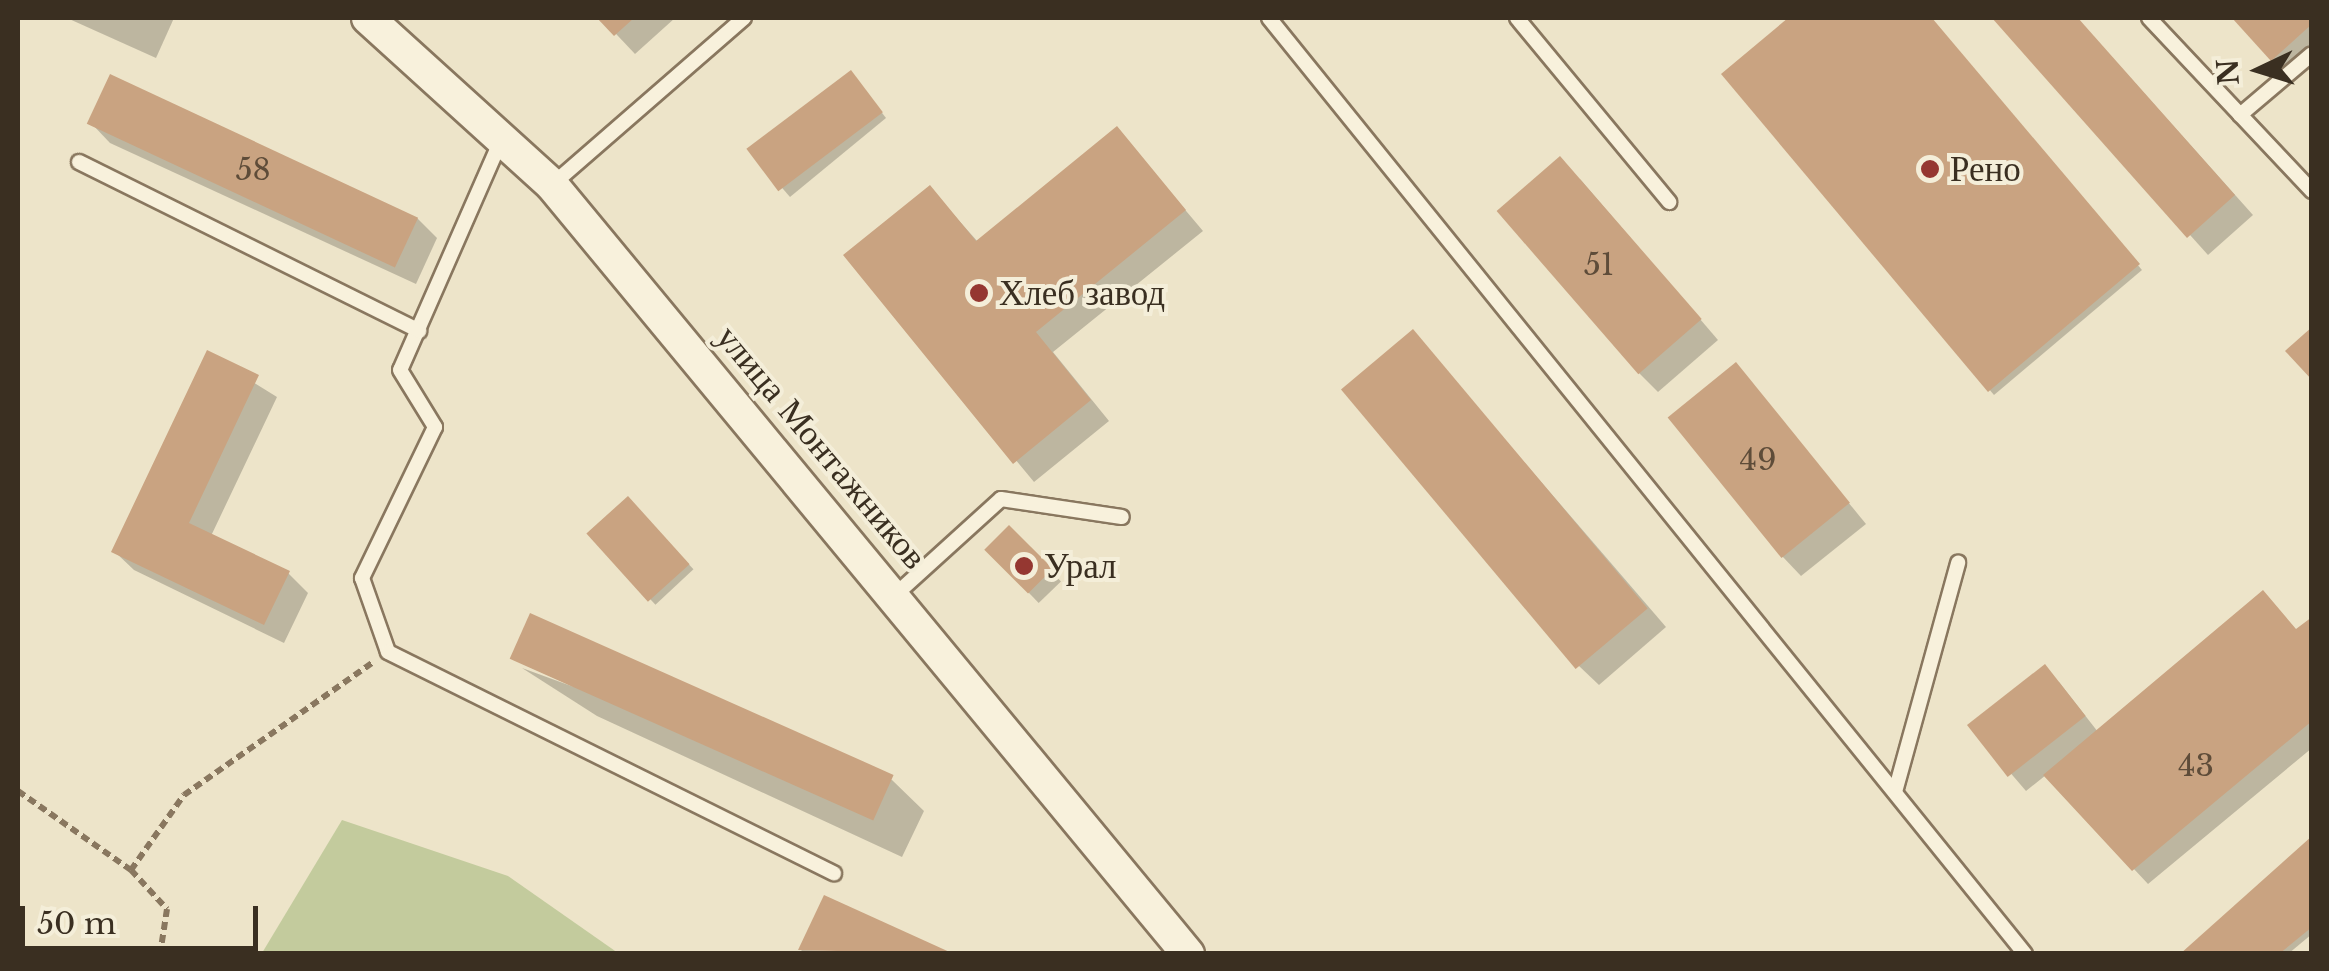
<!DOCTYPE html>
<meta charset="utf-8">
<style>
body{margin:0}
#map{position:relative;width:2329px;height:971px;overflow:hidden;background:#ede4c9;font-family:"Libre Baskerville",serif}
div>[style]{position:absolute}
.green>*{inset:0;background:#c3cb9d}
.shadow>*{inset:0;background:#0003;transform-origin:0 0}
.building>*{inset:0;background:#c9a381;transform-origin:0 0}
.path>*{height:6px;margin-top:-3px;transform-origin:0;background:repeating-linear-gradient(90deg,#89775f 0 8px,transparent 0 13px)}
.roads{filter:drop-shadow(2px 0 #89775f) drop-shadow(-2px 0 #89775f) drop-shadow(0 2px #89775f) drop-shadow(0 -2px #89775f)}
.service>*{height:14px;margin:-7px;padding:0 7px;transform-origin:7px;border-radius:7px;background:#f8f1dc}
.tertiary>*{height:32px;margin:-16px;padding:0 16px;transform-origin:16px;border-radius:16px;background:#f8f1dc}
.dots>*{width:28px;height:28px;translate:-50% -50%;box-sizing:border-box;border:5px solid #f4eed9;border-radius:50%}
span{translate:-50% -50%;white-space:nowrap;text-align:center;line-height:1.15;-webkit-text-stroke:8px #f4eed9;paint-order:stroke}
.number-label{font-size:30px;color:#5e4c39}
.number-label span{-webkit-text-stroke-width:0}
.poi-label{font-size:35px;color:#3a2f21}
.left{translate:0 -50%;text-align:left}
.street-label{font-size:35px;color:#3a2f21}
.frame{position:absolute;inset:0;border:20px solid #3a2f21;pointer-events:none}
.north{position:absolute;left:2209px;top:20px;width:100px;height:100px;-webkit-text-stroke:8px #f4eed9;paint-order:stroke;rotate:266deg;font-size:28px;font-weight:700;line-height:40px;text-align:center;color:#3a2f21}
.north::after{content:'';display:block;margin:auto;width:35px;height:45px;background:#3a2f21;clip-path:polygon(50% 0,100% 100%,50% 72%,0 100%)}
.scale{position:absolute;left:20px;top:906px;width:238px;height:45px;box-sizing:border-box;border:5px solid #3a2f21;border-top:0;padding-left:12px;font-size:30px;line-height:35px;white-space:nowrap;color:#3a2f21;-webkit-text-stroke:8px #f4eed9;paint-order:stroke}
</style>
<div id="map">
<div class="green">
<i style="clip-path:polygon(342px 820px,508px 876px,618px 953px,262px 953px)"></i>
</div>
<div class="shadow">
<i style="clip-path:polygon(67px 18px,174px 18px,156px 58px)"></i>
<i style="clip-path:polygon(601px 18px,675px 18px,635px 54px)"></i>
<i style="clip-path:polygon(1792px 18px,1930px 18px,2142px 270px,1994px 395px,1724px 74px)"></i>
<i style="clip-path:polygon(1995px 18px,2077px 18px,2253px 215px,2208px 255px)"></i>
<i style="clip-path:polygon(2235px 18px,2312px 18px,2312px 61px,2292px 79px)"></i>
<i style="clip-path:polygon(855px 78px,886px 118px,790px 197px,751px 152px)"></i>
<i style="clip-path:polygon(91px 123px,418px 219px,437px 238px,416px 284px,110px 143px)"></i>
<i style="clip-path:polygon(1117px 129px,1203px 231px,1053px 352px,1109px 421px,1034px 482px,847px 255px,930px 188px,978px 242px)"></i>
<i style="clip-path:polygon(1580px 179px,1718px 340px,1658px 392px,1639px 373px)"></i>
<i style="clip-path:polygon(1413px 333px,1666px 627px,1599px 685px,1579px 666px)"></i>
<i style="clip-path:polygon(208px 354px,277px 397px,211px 536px,288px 573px,308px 593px,284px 643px,134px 570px,114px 551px)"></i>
<i style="clip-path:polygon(1736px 365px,1866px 524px,1801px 576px,1782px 556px)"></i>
<i style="left:628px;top:499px;width:96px;height:52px;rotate:47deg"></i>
<i style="left:1020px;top:539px;width:59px;height:31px;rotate:46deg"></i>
<i style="clip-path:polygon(531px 616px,892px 780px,924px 811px,902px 857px,597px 716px,522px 668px,574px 687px,512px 659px)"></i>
<i style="clip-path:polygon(2312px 621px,2312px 748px,2148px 884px,2046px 775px,2026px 791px,1971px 727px,2059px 682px,2098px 732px)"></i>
<i style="clip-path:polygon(2312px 840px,2312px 934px,2288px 954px,2183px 954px)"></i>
<i style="clip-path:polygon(801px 950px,947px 954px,805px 954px)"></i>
</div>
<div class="building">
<i style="clip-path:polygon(597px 18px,634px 18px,614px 36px)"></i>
<i style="clip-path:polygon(1788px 18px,1932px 18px,2140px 264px,1988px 392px,1721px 74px)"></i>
<i style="clip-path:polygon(1992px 18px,2078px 18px,2235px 195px,2187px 238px)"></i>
<i style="clip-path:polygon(2232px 18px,2312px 18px,2312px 24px,2271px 61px)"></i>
<i style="left:851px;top:70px;width:53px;height:131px;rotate:53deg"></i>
<i style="left:110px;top:74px;width:340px;height:55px;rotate:25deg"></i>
<i style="clip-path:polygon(1117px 126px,1186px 210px,1036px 332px,1091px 400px,1013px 464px,843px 255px,930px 185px,976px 241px)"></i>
<i style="left:1560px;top:156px;width:216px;height:84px;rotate:49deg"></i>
<i style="clip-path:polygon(2312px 327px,2312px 380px,2285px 351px)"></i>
<i style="left:1413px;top:329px;width:365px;height:94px;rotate:50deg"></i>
<i style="clip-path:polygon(207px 350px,259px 375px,189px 523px,290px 571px,264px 625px,111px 552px)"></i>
<i style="left:1736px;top:362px;width:181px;height:88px;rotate:51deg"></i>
<i style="left:628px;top:496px;width:92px;height:56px;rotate:48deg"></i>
<i style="left:1009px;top:525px;width:62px;height:35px;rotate:45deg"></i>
<i style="clip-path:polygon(2263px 590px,2296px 629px,2312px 617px,2312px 721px,2132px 871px,2043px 775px)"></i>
<i style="left:530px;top:613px;width:398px;height:50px;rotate:24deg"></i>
<i style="left:2045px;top:664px;width:66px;height:99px;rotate:52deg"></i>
<i style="clip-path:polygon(2312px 836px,2312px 927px,2279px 954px,2180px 954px)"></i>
<i style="clip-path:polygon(824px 895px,954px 954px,798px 950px)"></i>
</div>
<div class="path">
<i style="left:18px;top:791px;width:138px;rotate:35deg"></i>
<i style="left:131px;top:870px;width:53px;rotate:47.3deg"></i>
<i style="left:167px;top:909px;width:46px;rotate:98.8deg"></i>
<i style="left:131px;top:870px;width:92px;rotate:-54.8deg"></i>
<i style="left:184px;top:795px;width:231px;rotate:-35.1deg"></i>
</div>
<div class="roads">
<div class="service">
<i style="left:1269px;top:18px;width:1203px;rotate:51.07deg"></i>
<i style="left:1517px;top:18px;width:239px;rotate:50.4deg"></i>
<i style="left:2149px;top:18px;width:238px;rotate:46.7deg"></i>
<i style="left:2240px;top:115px;width:94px;rotate:-40.3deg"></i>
<i style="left:502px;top:138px;width:253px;rotate:113.7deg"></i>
<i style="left:400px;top:370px;width:67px;rotate:58.4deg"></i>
<i style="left:435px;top:427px;width:168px;rotate:115.8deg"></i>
<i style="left:362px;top:578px;width:78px;rotate:70.6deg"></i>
<i style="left:388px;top:652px;width:498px;rotate:26.4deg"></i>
<i style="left:79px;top:162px;width:380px;rotate:26.4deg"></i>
<i style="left:553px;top:184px;width:253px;rotate:-41deg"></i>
<i style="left:894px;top:596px;width:144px;rotate:-42.2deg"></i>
<i style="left:1001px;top:499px;width:122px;rotate:8.5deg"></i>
<i style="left:1895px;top:792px;width:238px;rotate:-74.6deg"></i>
</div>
<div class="tertiary">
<i style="left:368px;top:18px;width:248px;rotate:42.2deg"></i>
<i style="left:552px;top:185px;width:998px;rotate:50.41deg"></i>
</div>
</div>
<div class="dots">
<i style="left:1930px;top:169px;background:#953731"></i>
<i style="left:979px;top:293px;background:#953731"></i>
<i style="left:1024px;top:566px;background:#953731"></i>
</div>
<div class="number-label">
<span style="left:253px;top:170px">58</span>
<span style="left:1599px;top:265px">51</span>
<span style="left:1758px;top:460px">49</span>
<span style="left:2196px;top:766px">43</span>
</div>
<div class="poi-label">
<span class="left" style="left:1950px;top:169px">Рено</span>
<span class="left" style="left:999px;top:293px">Хлеб завод</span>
<span class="left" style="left:1044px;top:566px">Урал</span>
</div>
<div class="street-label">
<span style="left:822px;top:447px;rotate:50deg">улица Монтажников</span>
</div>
<div class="frame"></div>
<div class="north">N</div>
<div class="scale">50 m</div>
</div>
